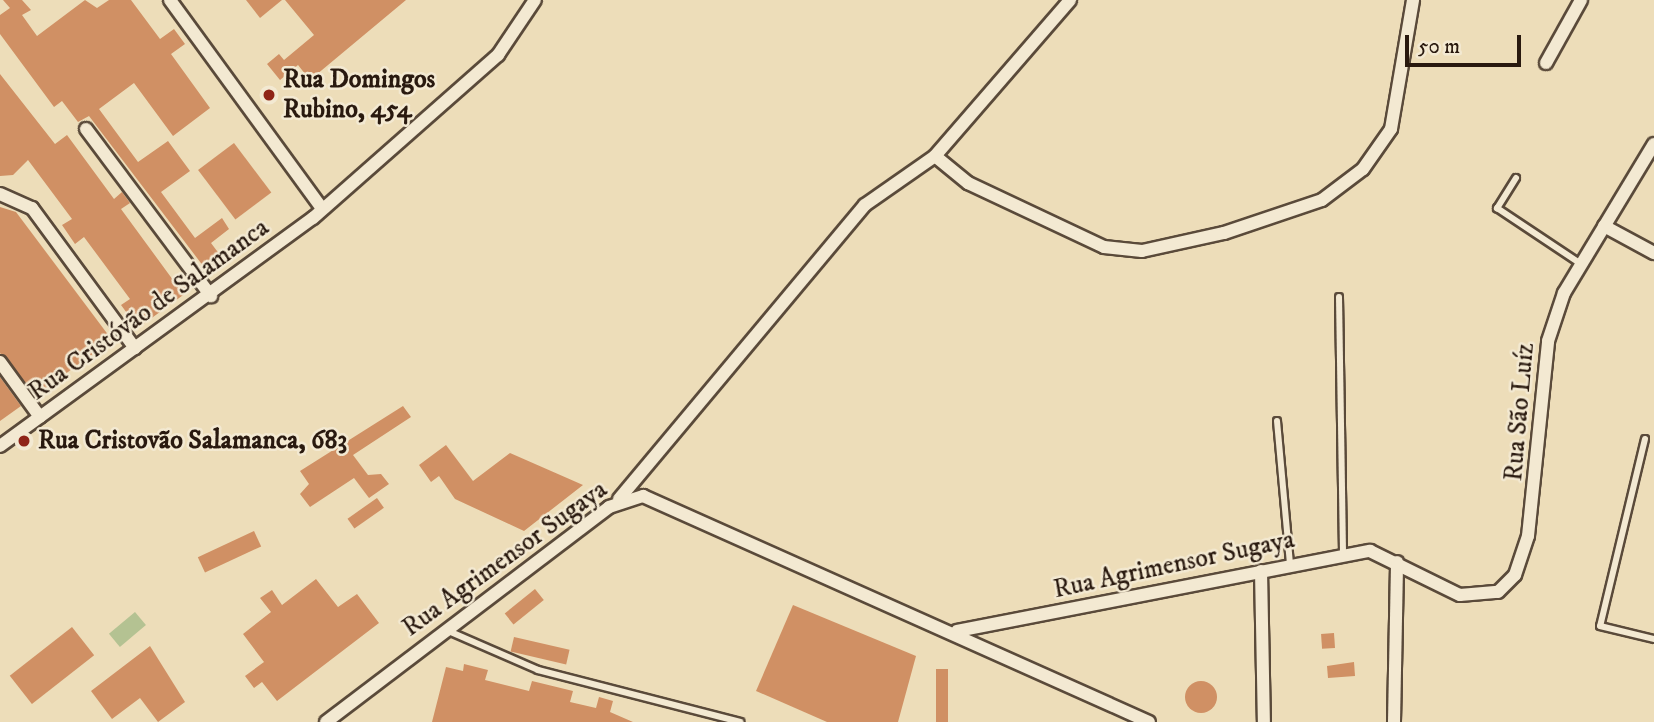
<!DOCTYPE html>
<meta charset="utf-8">
<style>
body{margin:0}
#map{position:relative;width:1654px;height:722px;overflow:hidden;background:#edddb9;font-family:"IM FELL DW Pica",serif}
div>[style]{position:absolute}
.green>*{inset:0;background:#b4c292;transform-origin:0 0}
.building>*{inset:0;background:#d09064;transform-origin:0 0}
.round{border-radius:50%}
.roads{filter:drop-shadow(2px 0 #5a4a3a) drop-shadow(-2px 0 #5a4a3a) drop-shadow(0 2px #5a4a3a) drop-shadow(0 -2px #5a4a3a)}
.service>*{height:6px;margin:-3px;padding:0 3px;transform-origin:3px;border-radius:3px;background:#f3e9d2}
.minor>*{height:12px;margin:-6px;padding:0 6px;transform-origin:6px;border-radius:6px;background:#f3e9d2}
.dots>*{width:19px;height:19px;translate:-50% -50%;box-sizing:border-box;border:4px solid #f3e9d2;border-radius:50%}
span{translate:-50% -50%;white-space:nowrap;text-align:center;line-height:1.15;-webkit-text-stroke:5px #f3e9d2;paint-order:stroke}
.poi-label{font-size:26px;color:#29190f;font-weight:700}
.left{translate:0 -50%;text-align:left}
.street-label{font-size:26px;color:#29190f}
.scale{position:absolute;left:1405px;top:35px;width:116px;height:32px;box-sizing:border-box;border:4px solid #29190f;border-top:0;padding-left:9px;font-size:21px;line-height:24px;white-space:nowrap;color:#29190f;-webkit-text-stroke:5px #f3e9d2;paint-order:stroke}
</style>
<div id="map">
<div class="green">
<i style="left:135px;top:612px;width:17px;height:34px;rotate:50deg"></i>
</div>
<div class="building">
<i style="clip-path:polygon(3px 0,22px 0,31px 10px,22px 15px,37px 36px,85px 0,97px 8px,109px 0,131px 0,160px 39px,174px 29px,185px 44px,171px 54px,210px 108px,173px 136px,134px 83px,99px 109px,138px 162px,168px 141px,190px 171px,161px 192px,195px 238px,222px 218px,229px 229px,211px 243px,226px 263px,210px 275px,89px 116px,78px 122px,62px 101px,54px 107px,0 34px,0 15px,10px 8px)"></i>
<i style="clip-path:polygon(246px 0,282px 0,260px 18px)"></i>
<i style="clip-path:polygon(285px 0,406px 0,310px 80px,298px 65px,280px 80px,267px 64px,279px 54px,284px 60px,314px 35px)"></i>
<i style="clip-path:polygon(0 74px,55px 144px,67px 135px,114px 199px,122px 192px,130px 203px,121px 209px,173px 280px,179px 275px,190px 290px,138px 328px,121px 305px,130px 299px,84px 237px,75px 244px,62px 225px,72px 219px,28px 160px,13px 175px,0 176px)"></i>
<i style="left:234px;top:143px;width:62px;height:45px;rotate:53deg"></i>
<i style="clip-path:polygon(0 207px,16px 212px,112px 340px,35px 396px,0 353px)"></i>
<i style="clip-path:polygon(0 377px,21px 406px,0 421px)"></i>
<i style="clip-path:polygon(403px 406px,411px 417px,353px 455px,368px 475px,381px 474px,389px 484px,369px 498px,354px 478px,310px 507px,300px 494px,309px 484px,300px 471px)"></i>
<i style="clip-path:polygon(446px 445px,473px 481px,510px 453px,583px 485px,524px 531px,455px 499px,439px 476px,431px 482px,419px 465px)"></i>
<i style="left:377px;top:498px;width:12px;height:36px;rotate:55deg"></i>
<i style="left:254px;top:531px;width:17px;height:62px;rotate:65deg"></i>
<i style="clip-path:polygon(316px 579px,338px 607px,357px 594px,379px 623px,277px 701px,262px 682px,254px 688px,245px 676px,264px 662px,243px 634px,271px 612px,260px 598px,272px 590px,282px 605px)"></i>
<i style="left:535px;top:589px;width:14px;height:39px;rotate:51deg"></i>
<i style="clip-path:polygon(793px 605px,916px 656px,898px 722px,827px 722px,756px 691px)"></i>
<i style="left:72px;top:627px;width:36px;height:79px;rotate:52deg"></i>
<i style="left:1334px;top:633px;width:15px;height:13px;rotate:86deg"></i>
<i style="left:514px;top:637px;width:57px;height:15px;rotate:13deg"></i>
<i style="clip-path:polygon(150px 646px,185px 702px,158px 722px,140px 698px,112px 719px,91px 691px)"></i>
<i style="clip-path:polygon(1354px 662px,1355px 676px,1328px 678px,1327px 666px)"></i>
<i style="clip-path:polygon(464px 664px,488px 670px,485px 680px,529px 691px,532px 681px,573px 691px,570px 702px,596px 708px,599px 697px,613px 701px,610px 712px,633px 722px,432px 722px,446px 667px,463px 671px)"></i>
<i style="left:936px;top:669px;width:12px;height:53px"></i>
<i class="round" style="left:1185px;top:681px;width:32px;height:32px"></i>
</div>
<div class="roads">
<div class="service">
<i style="left:1516px;top:178px;width:36px;rotate:122deg"></i>
<i style="left:1497px;top:208px;width:101px;rotate:33.7deg"></i>
<i style="left:1339px;top:297px;width:257px;rotate:89.1deg"></i>
<i style="left:1277px;top:421px;width:144px;rotate:84.8deg"></i>
<i style="left:1645px;top:439px;width:192px;rotate:103.5deg"></i>
<i style="left:1600px;top:626px;width:56px;rotate:13.5deg"></i>
<i style="left:446px;top:630px;width:100px;rotate:23.5deg"></i>
<i style="left:538px;top:670px;width:209px;rotate:14.4deg"></i>
</div>
<div class="minor">
<i style="left:170px;top:0;width:256px;rotate:53.9deg"></i>
<i style="left:1546px;top:63px;width:72px;rotate:-60.9deg"></i>
<i style="left:86px;top:129px;width:209px;rotate:53.2deg"></i>
<i style="left:935px;top:156px;width:43px;rotate:39.3deg"></i>
<i style="left:968px;top:183px;width:150px;rotate:25.2deg"></i>
<i style="left:1104px;top:247px;width:38px;rotate:6deg"></i>
<i style="left:1142px;top:251px;width:84px;rotate:-12.4deg"></i>
<i style="left:1224px;top:233px;width:103px;rotate:-18.6deg"></i>
<i style="left:1322px;top:200px;width:51px;rotate:-37.1deg"></i>
<i style="left:1363px;top:169px;width:49px;rotate:-55deg"></i>
<i style="left:1391px;top:129px;width:131px;rotate:-80.3deg"></i>
<i style="left:0;top:194px;width:35px;rotate:24deg"></i>
<i style="left:32px;top:208px;width:174px;rotate:53.7deg"></i>
<i style="left:1604px;top:226px;width:57px;rotate:28.4deg"></i>
<i style="left:0;top:362px;width:68px;rotate:54deg"></i>
<i style="left:0;top:446px;width:387px;rotate:-36.1deg"></i>
<i style="left:313px;top:218px;width:247px;rotate:-41.4deg"></i>
<i style="left:498px;top:55px;width:66px;rotate:-56.1deg"></i>
<i style="left:619px;top:499px;width:383px;rotate:-50.1deg"></i>
<i style="left:865px;top:205px;width:85px;rotate:-35deg"></i>
<i style="left:935px;top:156px;width:206px;rotate:-49.1deg"></i>
<i style="left:1261px;top:571px;width:151px;rotate:88.9deg"></i>
<i style="left:957px;top:631px;width:421px;rotate:-11deg"></i>
<i style="left:1370px;top:551px;width:100px;rotate:26.1deg"></i>
<i style="left:1460px;top:595px;width:38px;rotate:-5deg"></i>
<i style="left:1498px;top:592px;width:24px;rotate:-45deg"></i>
<i style="left:1515px;top:575px;width:41px;rotate:-71.6deg"></i>
<i style="left:1528px;top:536px;width:196px;rotate:-84.1deg"></i>
<i style="left:1548px;top:341px;width:51px;rotate:-71.6deg"></i>
<i style="left:1564px;top:293px;width:174px;rotate:-58.9deg"></i>
<i style="left:326px;top:722px;width:355px;rotate:-37.2deg"></i>
<i style="left:609px;top:507px;width:36px;rotate:-18deg"></i>
<i style="left:643px;top:496px;width:554px;rotate:24.07deg"></i>
<i style="left:1394px;top:722px;width:160px;rotate:-88.9deg"></i>
</div>
</div>
<div class="dots">
<i style="left:269px;top:95px;background:#8f2418"></i>
<i style="left:24px;top:441px;background:#8f2418"></i>
</div>
<div class="poi-label">
<span class="left" style="left:283px;top:95px">Rua Domingos<br>Rubino, 454</span>
<span class="left" style="left:38px;top:441px">Rua Cristovão Salamanca, 683</span>
</div>
<div class="street-label">
<span style="left:149px;top:310px;rotate:-36deg">Rua Cristóvão de Salamanca</span>
<span style="left:1520px;top:412px;rotate:-85deg">Rua São Luíz</span>
<span style="left:505px;top:559px;rotate:-36deg">Rua Agrimensor Sugaya</span>
<span style="left:1174px;top:565px;rotate:-12deg">Rua Agrimensor Sugaya</span>
</div>
<div class="scale">50 m</div>
</div>
